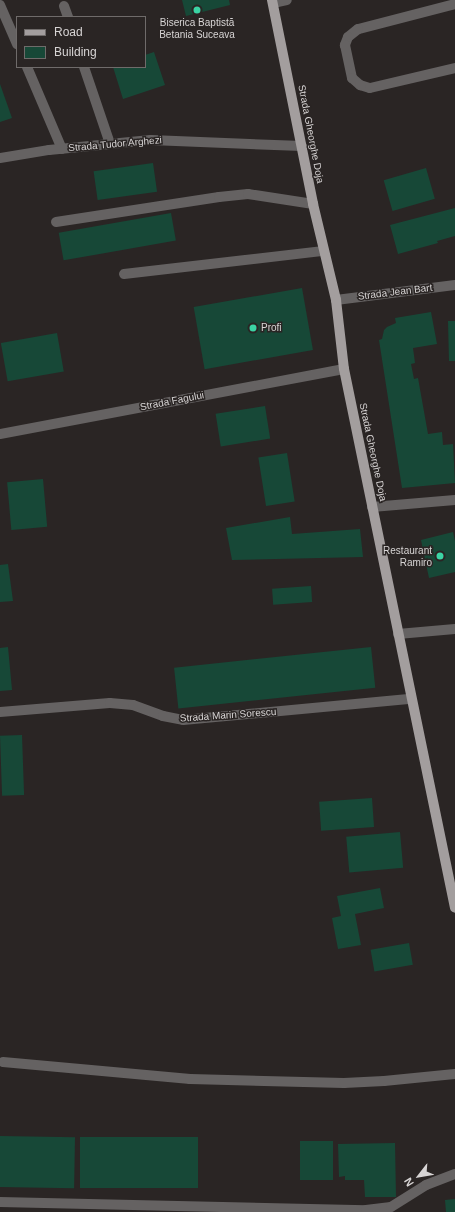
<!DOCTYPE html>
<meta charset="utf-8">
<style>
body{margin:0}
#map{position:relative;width:455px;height:1212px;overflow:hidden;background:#2a2524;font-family:Arial,sans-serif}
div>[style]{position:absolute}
.building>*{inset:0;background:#174837;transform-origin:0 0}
.minor>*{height:10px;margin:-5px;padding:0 5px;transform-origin:5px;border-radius:5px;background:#656262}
.major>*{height:10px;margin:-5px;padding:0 5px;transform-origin:5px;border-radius:5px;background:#a39e9e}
.dots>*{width:11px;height:11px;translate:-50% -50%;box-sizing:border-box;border:2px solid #2a2524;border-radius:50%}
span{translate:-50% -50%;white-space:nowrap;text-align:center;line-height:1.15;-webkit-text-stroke:3px #2a2524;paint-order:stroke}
.poi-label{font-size:10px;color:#d7d4d4}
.left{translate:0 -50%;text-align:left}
.right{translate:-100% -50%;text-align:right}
.street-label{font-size:10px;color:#d7d4d4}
.legend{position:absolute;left:16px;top:16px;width:130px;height:52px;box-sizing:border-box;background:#2a2524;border:1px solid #6f6b6a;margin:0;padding:5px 7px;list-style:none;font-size:12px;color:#d7d4d4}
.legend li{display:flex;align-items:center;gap:8px;height:20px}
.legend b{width:20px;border:1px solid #6f6b6a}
.north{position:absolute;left:399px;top:1156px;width:40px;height:40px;-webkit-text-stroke:3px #2a2524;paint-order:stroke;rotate:239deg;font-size:11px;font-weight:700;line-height:16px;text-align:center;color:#d7d4d4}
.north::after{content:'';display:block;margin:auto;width:14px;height:18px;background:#d7d4d4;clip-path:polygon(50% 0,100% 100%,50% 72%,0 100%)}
</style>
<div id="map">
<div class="building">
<i style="clip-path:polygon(182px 0,229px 0,230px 5px,186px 16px)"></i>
<i style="clip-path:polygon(154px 52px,165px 85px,123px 99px,113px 67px,145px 67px,145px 55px)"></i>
<i style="clip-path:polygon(0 84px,12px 118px,0 122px)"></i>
<i style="left:153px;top:163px;width:29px;height:60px;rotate:82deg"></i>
<i style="left:426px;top:168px;width:32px;height:44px;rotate:74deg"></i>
<i style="clip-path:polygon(455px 208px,455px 236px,437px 241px,438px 243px,398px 254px,390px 225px)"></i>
<i style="left:171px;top:213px;width:28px;height:114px;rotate:80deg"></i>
<i style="left:302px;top:288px;width:63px;height:110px;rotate:80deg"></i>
<i style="clip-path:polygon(431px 312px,437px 344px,413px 348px,415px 363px,411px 364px,414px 379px,418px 378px,428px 434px,442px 432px,443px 445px,453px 444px,455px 483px,402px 488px,379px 340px,382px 339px,384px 330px,387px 327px,396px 323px,395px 318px)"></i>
<i style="clip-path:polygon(448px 321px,455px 321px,455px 361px,449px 361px)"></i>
<i style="left:57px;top:333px;width:39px;height:57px;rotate:80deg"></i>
<i style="left:265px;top:406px;width:33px;height:50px;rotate:81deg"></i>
<i style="left:287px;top:453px;width:49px;height:29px;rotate:81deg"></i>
<i style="left:43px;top:479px;width:48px;height:36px;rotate:85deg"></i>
<i style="clip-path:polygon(290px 517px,292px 534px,360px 529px,363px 557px,232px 560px,226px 528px)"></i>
<i style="clip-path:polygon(453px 532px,455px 541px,455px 572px,429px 578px,421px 540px)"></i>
<i style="clip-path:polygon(8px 564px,13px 601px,0 602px,0 565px)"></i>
<i style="left:311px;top:586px;width:16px;height:39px;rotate:86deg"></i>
<i style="clip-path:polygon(8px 647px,12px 690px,0 691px,0 648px)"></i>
<i style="left:371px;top:647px;width:41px;height:198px;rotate:84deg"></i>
<i style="left:22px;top:735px;width:60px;height:22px;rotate:88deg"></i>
<i style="left:372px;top:798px;width:29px;height:53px;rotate:86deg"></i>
<i style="left:400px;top:832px;width:36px;height:54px;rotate:85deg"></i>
<i style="clip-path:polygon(380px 888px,384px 908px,355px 914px,361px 945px,338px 949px,332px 918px,341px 916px,337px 896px)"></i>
<i style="left:409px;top:943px;width:22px;height:39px;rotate:80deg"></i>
<i style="left:0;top:1136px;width:75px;height:51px;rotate:1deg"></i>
<i style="left:80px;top:1137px;width:118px;height:51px"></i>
<i style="left:333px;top:1141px;width:39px;height:33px;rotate:90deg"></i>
<i style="clip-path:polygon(395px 1143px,396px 1197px,365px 1197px,364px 1180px,345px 1180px,345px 1176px,339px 1177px,338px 1144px)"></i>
<i style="clip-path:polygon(455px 1199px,455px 1212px,446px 1212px,445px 1200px)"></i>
</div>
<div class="minor">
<i style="left:273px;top:3px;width:14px;rotate:-12deg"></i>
<i style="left:455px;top:4px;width:100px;rotate:165.5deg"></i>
<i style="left:358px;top:29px;width:13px;rotate:141deg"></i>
<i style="left:348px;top:37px;width:9px;rotate:111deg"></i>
<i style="left:345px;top:45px;width:34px;rotate:78deg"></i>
<i style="left:352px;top:78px;width:11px;rotate:41deg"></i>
<i style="left:360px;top:85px;width:10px;rotate:17deg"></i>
<i style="left:370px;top:88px;width:87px;rotate:-13.2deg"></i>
<i style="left:0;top:5px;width:43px;rotate:66.4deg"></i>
<i style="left:64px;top:6px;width:12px;rotate:70deg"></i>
<i style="left:27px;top:67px;width:89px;rotate:66.9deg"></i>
<i style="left:84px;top:67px;width:81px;rotate:71.3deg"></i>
<i style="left:0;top:158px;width:50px;rotate:-9.3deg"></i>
<i style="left:49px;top:150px;width:102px;rotate:-5.6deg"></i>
<i style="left:151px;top:140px;width:151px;rotate:2.3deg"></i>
<i style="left:56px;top:222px;width:165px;rotate:-8.7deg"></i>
<i style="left:219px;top:197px;width:29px;rotate:-6deg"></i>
<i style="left:248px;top:194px;width:66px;rotate:8.7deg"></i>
<i style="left:124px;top:274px;width:201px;rotate:-6.6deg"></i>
<i style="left:336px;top:300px;width:120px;rotate:-7.2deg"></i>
<i style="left:0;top:434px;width:350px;rotate:-10.7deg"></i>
<i style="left:372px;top:507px;width:83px;rotate:-4.8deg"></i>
<i style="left:398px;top:634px;width:57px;rotate:-5deg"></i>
<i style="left:0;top:712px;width:110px;rotate:-4.7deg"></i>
<i style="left:110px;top:703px;width:23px;rotate:5deg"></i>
<i style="left:133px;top:705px;width:32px;rotate:20deg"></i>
<i style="left:163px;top:716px;width:20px;rotate:11deg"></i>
<i style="left:183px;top:720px;width:229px;rotate:-5.3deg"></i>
<i style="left:3px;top:1062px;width:188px;rotate:5.2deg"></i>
<i style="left:190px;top:1079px;width:154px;rotate:1.5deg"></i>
<i style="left:344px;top:1083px;width:40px;rotate:-2.9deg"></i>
<i style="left:384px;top:1081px;width:71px;rotate:-5.6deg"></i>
<i style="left:0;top:1202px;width:366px;rotate:1.3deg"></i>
<i style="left:366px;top:1210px;width:25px;rotate:-7deg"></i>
<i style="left:391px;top:1207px;width:41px;rotate:-32.2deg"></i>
<i style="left:426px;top:1185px;width:31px;rotate:-21deg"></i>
</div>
<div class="major">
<i style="left:272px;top:0;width:208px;rotate:78.6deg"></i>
<i style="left:313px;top:204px;width:99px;rotate:76.5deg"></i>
<i style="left:336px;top:300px;width:69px;rotate:83.4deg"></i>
<i style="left:344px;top:369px;width:550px;rotate:78.36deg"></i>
</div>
<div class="dots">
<i style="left:197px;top:10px;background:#3bd4a4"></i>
<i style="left:253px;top:328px;background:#3bd4a4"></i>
<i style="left:440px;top:556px;background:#3bd4a4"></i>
</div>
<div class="poi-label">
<span style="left:197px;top:28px">Biserica Baptistă<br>Betania Suceava</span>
<span class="left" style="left:261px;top:328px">Profi</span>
<span class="right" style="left:432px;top:556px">Restaurant<br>Ramiro</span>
</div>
<div class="street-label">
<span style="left:311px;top:134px;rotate:79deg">Strada Gheorghe Doja</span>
<span style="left:115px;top:144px;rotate:-5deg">Strada Tudor Arghezi</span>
<span style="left:395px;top:292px;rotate:-7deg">Strada Jean Bart</span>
<span style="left:172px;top:401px;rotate:-11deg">Strada Fagului</span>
<span style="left:373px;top:452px;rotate:78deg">Strada Gheorghe Doja</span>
<span style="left:228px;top:715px;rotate:-4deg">Strada Marin Sorescu</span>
</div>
<ul class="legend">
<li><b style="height:5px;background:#a39e9e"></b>Road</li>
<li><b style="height:11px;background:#174837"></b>Building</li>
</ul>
<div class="north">N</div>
</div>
